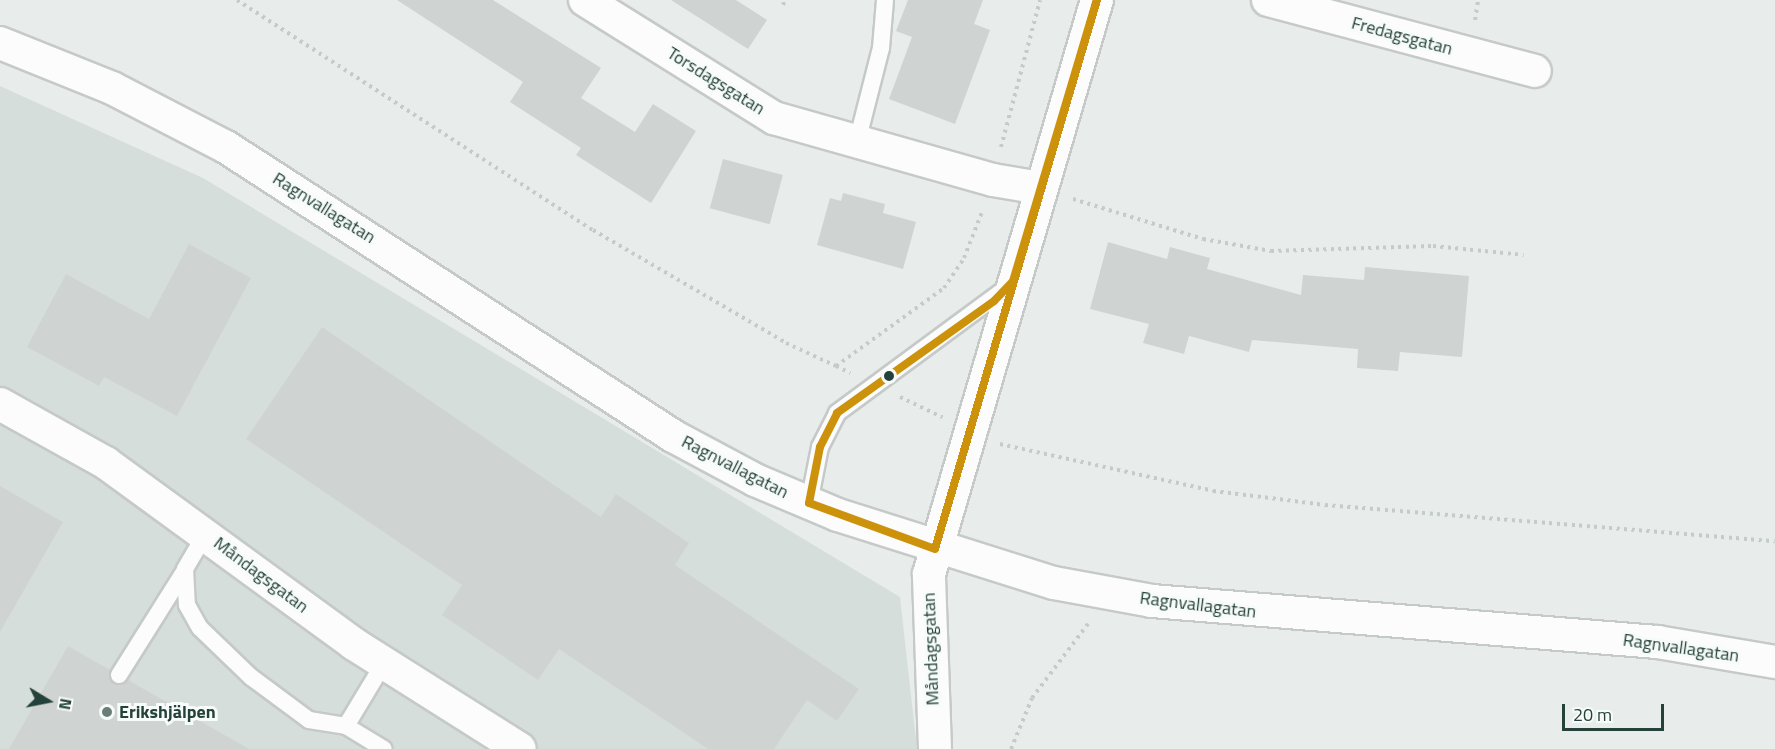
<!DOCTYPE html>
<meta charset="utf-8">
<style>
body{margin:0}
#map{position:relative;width:1775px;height:749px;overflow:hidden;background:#e8edeb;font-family:"Titillium Web",sans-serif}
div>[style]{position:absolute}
.built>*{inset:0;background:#d6dedb}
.building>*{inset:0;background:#cfd4d2;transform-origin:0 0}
.path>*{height:4px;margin-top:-2px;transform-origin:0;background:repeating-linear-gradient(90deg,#c3ccca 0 3px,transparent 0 7.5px)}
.roads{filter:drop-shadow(2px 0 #c5cac8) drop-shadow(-2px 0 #c5cac8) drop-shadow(0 2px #c5cac8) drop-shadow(0 -2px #c5cac8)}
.service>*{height:16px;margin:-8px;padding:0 8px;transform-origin:8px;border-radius:8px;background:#fcfcfc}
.minor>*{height:32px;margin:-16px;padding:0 16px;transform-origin:16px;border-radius:16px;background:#fcfcfc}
.bus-1>*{height:8px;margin:-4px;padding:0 4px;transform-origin:4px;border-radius:4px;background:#cd920c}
.dots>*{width:16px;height:16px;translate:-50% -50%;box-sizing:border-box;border:3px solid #f7fbf9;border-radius:50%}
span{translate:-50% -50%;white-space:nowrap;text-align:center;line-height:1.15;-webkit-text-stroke:6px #f7fbf9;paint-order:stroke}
.street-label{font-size:18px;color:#24423a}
.poi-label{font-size:18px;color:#24423a;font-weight:700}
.left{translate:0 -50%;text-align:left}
.north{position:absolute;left:18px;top:671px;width:60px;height:60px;-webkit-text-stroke:4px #f7fbf9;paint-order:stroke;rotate:100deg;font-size:16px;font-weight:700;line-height:24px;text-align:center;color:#24423a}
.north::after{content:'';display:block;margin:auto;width:21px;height:27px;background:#24423a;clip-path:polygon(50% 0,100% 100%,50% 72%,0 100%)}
.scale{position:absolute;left:1562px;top:704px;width:102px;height:27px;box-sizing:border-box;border:3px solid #24423a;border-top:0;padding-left:8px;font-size:18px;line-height:21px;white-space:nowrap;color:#24423a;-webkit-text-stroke:4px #f7fbf9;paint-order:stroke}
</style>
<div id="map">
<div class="built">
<i style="clip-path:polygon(0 86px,203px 178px,900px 597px,917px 749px,0 749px)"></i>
</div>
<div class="building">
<i style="clip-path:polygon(397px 0,493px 0,601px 68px,581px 98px,635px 132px,653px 104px,696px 131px,651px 203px,576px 155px,581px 148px,510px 102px,523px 82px)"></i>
<i style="clip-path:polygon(671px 0,736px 0,767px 20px,748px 49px)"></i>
<i style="clip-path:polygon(908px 0,983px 0,974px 24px,990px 30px,955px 124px,889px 99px,912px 37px,896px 31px)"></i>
<i style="left:723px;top:159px;width:62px;height:51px;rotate:15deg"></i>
<i style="clip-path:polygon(843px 193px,885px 204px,883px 213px,916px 222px,903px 269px,817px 245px,830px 198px,841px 201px)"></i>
<i style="clip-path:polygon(1108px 242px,1167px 259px,1170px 247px,1210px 258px,1207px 269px,1301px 295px,1303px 275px,1364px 280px,1365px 267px,1469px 276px,1462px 357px,1400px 352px,1398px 371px,1357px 368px,1358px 349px,1252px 340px,1249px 352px,1189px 336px,1184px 354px,1143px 343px,1149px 324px,1090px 309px)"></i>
<i style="clip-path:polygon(189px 244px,251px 278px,177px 416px,104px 377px,99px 386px,27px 347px,66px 274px,149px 319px)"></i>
<i style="clip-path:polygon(322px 327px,601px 517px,616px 494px,689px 543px,675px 565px,859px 689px,837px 721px,807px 700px,774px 749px,708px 749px,559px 649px,538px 680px,442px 615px,462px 585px,246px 439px)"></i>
<i style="clip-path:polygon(0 486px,63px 522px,0 632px)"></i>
<i style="clip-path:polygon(68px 646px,110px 670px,114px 684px,128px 680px,249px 749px,9px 749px)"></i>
</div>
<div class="path">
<i style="left:237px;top:0;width:424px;rotate:32.9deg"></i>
<i style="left:593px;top:230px;width:224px;rotate:30.3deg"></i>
<i style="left:786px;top:343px;width:55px;rotate:24.7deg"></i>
<i style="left:836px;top:366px;width:133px;rotate:-35.8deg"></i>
<i style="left:944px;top:288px;width:36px;rotate:-56deg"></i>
<i style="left:964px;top:258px;width:49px;rotate:-68.6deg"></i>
<i style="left:783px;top:5px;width:5px;rotate:-68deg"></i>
<i style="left:1475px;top:20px;width:20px;rotate:-81deg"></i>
<i style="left:1001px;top:147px;width:152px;rotate:-75.1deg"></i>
<i style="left:1073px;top:199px;width:136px;rotate:17.1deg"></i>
<i style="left:1203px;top:239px;width:69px;rotate:10deg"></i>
<i style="left:1271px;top:251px;width:162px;rotate:-1.8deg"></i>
<i style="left:1433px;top:246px;width:91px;rotate:5.6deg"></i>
<i style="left:836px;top:366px;width:16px;rotate:27deg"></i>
<i style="left:900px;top:397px;width:47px;rotate:25.5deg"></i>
<i style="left:1000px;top:444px;width:218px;rotate:12.4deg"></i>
<i style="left:1213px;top:491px;width:113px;rotate:7.1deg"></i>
<i style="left:1325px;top:505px;width:451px;rotate:4.6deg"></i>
<i style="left:1011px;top:749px;width:55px;rotate:-67.6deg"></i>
<i style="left:1032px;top:698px;width:93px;rotate:-52.9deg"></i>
</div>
<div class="roads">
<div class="service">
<i style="left:857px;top:142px;width:97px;rotate:-75.7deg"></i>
<i style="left:881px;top:48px;width:48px;rotate:-85.2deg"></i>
<i style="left:809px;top:503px;width:57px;rotate:-78.9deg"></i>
<i style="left:820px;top:447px;width:38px;rotate:-63deg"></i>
<i style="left:837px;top:413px;width:214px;rotate:-36.4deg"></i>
<i style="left:206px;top:533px;width:42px;rotate:120.3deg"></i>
<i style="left:185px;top:569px;width:36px;rotate:87deg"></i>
<i style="left:187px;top:605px;width:26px;rotate:61deg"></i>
<i style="left:200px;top:628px;width:71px;rotate:43.9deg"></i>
<i style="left:251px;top:677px;width:72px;rotate:36.6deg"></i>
<i style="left:309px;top:720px;width:37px;rotate:9deg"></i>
<i style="left:346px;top:726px;width:44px;rotate:31.2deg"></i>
<i style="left:119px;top:675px;width:124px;rotate:-57.8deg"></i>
<i style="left:346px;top:726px;width:74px;rotate:-58.9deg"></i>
</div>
<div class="minor">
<i style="left:585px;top:0;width:223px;rotate:32deg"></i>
<i style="left:774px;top:118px;width:228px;rotate:15.8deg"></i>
<i style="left:993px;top:180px;width:48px;rotate:9.7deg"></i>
<i style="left:1268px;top:0;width:276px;rotate:14.9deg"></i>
<i style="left:0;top:43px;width:121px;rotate:21.9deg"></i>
<i style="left:112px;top:88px;width:128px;rotate:27.4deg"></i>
<i style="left:226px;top:147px;width:532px;rotate:32.88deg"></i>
<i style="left:673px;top:436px;width:93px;rotate:28.2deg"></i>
<i style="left:755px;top:480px;width:90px;rotate:22.9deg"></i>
<i style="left:838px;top:515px;width:226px;rotate:17.5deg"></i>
<i style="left:1054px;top:583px;width:100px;rotate:10.4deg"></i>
<i style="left:1152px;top:601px;width:507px;rotate:4.64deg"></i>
<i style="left:1657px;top:642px;width:120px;rotate:9.6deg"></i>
<i style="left:0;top:404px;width:121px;rotate:29.1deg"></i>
<i style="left:106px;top:463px;width:307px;rotate:36.1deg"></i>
<i style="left:354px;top:644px;width:196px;rotate:32.3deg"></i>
<i style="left:935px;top:749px;width:175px;rotate:-92deg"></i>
<i style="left:929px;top:574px;width:598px;rotate:-73.69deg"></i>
</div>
</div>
<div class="bus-1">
<i style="left:1097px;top:0;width:572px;rotate:106.44deg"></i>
<i style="left:935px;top:549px;width:134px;rotate:-159.9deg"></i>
<i style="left:809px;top:503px;width:57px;rotate:-78.9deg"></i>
<i style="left:820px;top:447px;width:38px;rotate:-63deg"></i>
<i style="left:837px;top:413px;width:193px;rotate:-35.5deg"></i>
<i style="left:994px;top:301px;width:28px;rotate:-46deg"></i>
<i style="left:1013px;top:281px;width:293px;rotate:-73.4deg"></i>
</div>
<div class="dots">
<i style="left:889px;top:376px;background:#24423a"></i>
<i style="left:107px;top:712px;background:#697e78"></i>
</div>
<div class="street-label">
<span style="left:1402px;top:36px;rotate:15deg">Fredagsgatan</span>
<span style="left:716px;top:81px;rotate:32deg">Torsdagsgatan</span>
<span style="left:324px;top:208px;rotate:32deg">Ragnvallagatan</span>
<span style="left:735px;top:467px;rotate:27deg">Ragnvallagatan</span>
<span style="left:261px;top:575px;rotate:37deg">Måndagsgatan</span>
<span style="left:1198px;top:605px;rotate:7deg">Ragnvallagatan</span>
<span style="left:1681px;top:648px;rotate:8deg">Ragnvallagatan</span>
<span style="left:931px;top:649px;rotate:-92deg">Måndagsgatan</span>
</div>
<div class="poi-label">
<span class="left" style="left:119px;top:712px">Erikshjälpen</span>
</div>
<div class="north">N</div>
<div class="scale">20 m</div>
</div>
